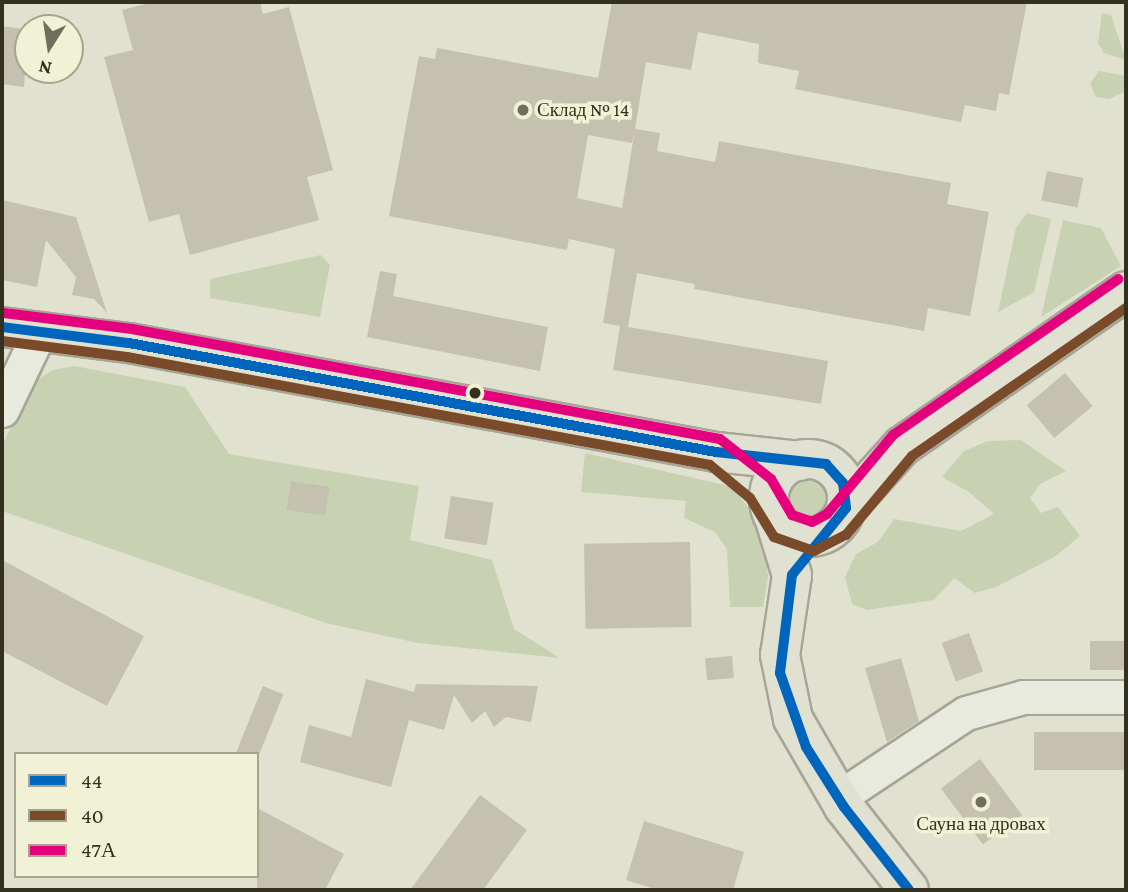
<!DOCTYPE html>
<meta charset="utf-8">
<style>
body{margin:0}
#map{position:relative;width:1128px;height:892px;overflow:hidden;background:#e0e1ce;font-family:"Crimson Pro",serif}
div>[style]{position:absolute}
.green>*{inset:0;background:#c8d2b2}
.round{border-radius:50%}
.building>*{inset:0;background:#c4c1af;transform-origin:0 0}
.roads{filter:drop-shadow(2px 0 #a6a597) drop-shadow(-2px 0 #a6a597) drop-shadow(0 2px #a6a597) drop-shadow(0 -2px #a6a597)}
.minor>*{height:33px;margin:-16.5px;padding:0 16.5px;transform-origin:16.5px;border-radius:16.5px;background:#e9eade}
.major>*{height:38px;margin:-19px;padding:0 19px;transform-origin:19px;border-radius:19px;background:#e1e1d1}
.major>.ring{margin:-19px;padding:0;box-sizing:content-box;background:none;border:38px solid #e1e1d1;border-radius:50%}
.bus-1>*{height:10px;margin:-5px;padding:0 5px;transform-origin:5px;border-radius:5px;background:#0065bd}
.bus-2>*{height:10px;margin:-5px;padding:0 5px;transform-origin:5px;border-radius:5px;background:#7a4b2a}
.bus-3>*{height:10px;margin:-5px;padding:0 5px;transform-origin:5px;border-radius:5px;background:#e5007d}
.dots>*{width:19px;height:19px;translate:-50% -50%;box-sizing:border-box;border:4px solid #f0f1d5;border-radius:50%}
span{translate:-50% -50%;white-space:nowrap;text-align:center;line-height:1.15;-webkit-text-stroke:7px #f0f1d5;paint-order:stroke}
.poi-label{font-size:19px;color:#343020}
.left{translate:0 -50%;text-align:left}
.frame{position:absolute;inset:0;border:4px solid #343020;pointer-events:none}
.legend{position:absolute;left:14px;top:752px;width:245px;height:126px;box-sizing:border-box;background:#f0f1d5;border:2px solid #a5a48d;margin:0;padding:9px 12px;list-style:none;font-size:21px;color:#343020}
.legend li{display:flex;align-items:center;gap:14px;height:35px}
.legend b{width:35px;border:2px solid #a5a48d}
.north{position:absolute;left:14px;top:14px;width:70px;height:70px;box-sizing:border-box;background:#f0f1d5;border:2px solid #a5a48d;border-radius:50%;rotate:192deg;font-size:19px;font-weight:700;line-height:28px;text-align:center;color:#343020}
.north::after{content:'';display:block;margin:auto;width:24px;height:32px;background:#706e5d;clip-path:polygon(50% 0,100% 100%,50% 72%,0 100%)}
</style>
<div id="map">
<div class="green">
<i style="clip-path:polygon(1102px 13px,1111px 15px,1126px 60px,1104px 53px,1098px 43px)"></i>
<i style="clip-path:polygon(1099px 71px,1126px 76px,1126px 91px,1109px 99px,1096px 97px,1090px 83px)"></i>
<i style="clip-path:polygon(1027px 213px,1051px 219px,1034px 292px,998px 312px,1016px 228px)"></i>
<i style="clip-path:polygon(1063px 220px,1101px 228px,1121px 266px,1041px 317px)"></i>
<i style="clip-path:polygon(321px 255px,330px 265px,320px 317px,210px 298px,210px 279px)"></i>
<i style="clip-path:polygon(74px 366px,185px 387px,229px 454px,419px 486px,410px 540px,492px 560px,514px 629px,560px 658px,418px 643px,326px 623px,2px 511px,2px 445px,35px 381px,53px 370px)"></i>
<i style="clip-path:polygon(1021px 440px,1066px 471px,1040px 484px,1030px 498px,1041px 513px,1058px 507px,1080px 536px,1056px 556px,996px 587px,975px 593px,954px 578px,934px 600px,867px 610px,852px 604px,845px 577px,856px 554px,878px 542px,894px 519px,961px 531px,994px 514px,969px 492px,942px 477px,964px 451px,988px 441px)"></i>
<i style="clip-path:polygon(585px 453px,733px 487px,762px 526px,768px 577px,763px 607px,730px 607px,727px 549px,715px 532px,684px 518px,686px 501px,581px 492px)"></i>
<i class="round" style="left:787px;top:477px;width:42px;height:42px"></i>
</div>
<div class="building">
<i style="clip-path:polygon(153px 2px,260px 2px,263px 14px,289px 7px,333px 170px,307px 177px,319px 220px,190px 255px,179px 214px,149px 222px,104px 57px,133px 50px,122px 10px)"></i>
<i style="clip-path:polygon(evenodd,612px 2px,1027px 2px,1009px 95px,999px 93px,996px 111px,965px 105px,961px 122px,795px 89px,799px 71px,758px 63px,759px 44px,698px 32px,691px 70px,646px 62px,635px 129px,660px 133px,657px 151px,715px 162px,719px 141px,951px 183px,947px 204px,989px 212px,970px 316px,928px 308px,924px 331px,694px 289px,695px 284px,637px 273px,628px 327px,828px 361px,821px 404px,613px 370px,620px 326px,603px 323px,615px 249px,569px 239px,567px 250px,389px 216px,419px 56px,435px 59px,437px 48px,598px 78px,612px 2px,635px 129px,622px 208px,577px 198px,588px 135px,632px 143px,635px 129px)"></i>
<i style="clip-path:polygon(2px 26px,28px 30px,24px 87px,2px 84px)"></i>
<i style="left:1047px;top:171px;width:37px;height:30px;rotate:11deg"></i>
<i style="clip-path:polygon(2px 200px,76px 217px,107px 313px,94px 299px,72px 295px,76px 277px,46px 240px,37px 287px,2px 280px)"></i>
<i style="clip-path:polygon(380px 271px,397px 274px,393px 296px,548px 327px,540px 371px,367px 337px)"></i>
<i style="left:1065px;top:373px;width:43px;height:50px;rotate:50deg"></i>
<i style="left:291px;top:481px;width:39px;height:29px;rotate:9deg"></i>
<i style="left:451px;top:496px;width:43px;height:43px;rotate:9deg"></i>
<i style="left:690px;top:542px;width:85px;height:106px;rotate:89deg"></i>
<i style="clip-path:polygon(2px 560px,144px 636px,107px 706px,2px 651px)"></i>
<i style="left:969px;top:633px;width:41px;height:29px;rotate:70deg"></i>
<i style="left:1126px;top:641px;width:29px;height:36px;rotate:90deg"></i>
<i style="left:732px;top:656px;width:22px;height:27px;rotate:85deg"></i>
<i style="clip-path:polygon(901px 658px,919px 721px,887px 742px,865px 668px)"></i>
<i style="clip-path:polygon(366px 679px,414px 692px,416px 684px,538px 686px,531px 722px,506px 717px,494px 727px,485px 711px,472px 723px,454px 695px,444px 730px,409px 720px,391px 787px,300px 762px,309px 725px,351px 737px)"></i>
<i style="left:263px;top:686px;width:22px;height:73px;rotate:22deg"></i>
<i style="left:1126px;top:732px;width:38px;height:92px;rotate:90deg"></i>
<i style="left:980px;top:759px;width:70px;height:49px;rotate:53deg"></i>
<i style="clip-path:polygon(480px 795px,527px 830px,483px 890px,410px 890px)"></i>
<i style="clip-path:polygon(257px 808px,344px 854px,325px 890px,257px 890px)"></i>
<i style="clip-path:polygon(644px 821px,744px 852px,733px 890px,658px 890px,626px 880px)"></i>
</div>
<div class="roads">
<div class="minor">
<i style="left:2px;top:410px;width:88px;rotate:-64.3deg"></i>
<i style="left:844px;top:807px;width:18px;rotate:-71deg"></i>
<i style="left:850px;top:790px;width:139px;rotate:-33.6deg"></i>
<i style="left:966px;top:713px;width:59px;rotate:-15.7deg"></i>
<i style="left:1023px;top:697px;width:103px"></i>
</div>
<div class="major">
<i style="left:2px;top:327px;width:128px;rotate:7.2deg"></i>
<i style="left:129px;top:343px;width:597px;rotate:10.52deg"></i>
<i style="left:716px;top:452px;width:84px;rotate:6.1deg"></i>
<i class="ring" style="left:769px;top:459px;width:40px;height:40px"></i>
<i style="left:846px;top:508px;width:84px;rotate:-47.9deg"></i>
<i style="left:902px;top:446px;width:272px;rotate:-34.7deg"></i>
<i style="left:774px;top:517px;width:61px;rotate:72.8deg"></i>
<i style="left:792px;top:575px;width:81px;rotate:98.5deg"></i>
<i style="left:780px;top:655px;width:65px;rotate:78.5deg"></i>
<i style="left:793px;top:719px;width:102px;rotate:59.9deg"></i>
<i style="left:844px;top:807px;width:105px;rotate:51.9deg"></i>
</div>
</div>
<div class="bus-1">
<i style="left:2px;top:327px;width:128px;rotate:7.2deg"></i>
<i style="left:129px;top:343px;width:597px;rotate:10.52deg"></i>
<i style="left:716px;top:452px;width:111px;rotate:6.2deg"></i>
<i style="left:826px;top:464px;width:25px;rotate:48deg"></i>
<i style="left:843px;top:483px;width:25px;rotate:83deg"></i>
<i style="left:846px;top:508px;width:86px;rotate:128.9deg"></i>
<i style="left:792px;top:575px;width:99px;rotate:97deg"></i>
<i style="left:780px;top:673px;width:78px;rotate:70.6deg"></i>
<i style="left:806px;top:747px;width:71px;rotate:57.7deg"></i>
<i style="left:844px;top:807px;width:105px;rotate:51.9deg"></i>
</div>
<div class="bus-2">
<i style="left:2px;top:341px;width:126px;rotate:7.3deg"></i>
<i style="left:127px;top:357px;width:593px;rotate:10.49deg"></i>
<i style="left:710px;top:465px;width:52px;rotate:39.5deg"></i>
<i style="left:750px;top:498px;width:46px;rotate:58.4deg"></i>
<i style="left:774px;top:537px;width:42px;rotate:19.3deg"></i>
<i style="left:814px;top:551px;width:36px;rotate:-27deg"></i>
<i style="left:846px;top:535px;width:103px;rotate:-50.1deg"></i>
<i style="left:912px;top:456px;width:260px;rotate:-34.7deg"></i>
</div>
<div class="bus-3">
<i style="left:4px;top:313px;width:129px;rotate:7.1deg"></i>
<i style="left:132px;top:329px;width:598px;rotate:10.6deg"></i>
<i style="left:720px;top:439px;width:65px;rotate:38.1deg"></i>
<i style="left:771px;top:479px;width:42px;rotate:59.7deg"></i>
<i style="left:792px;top:515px;width:21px;rotate:19deg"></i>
<i style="left:812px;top:522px;width:17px;rotate:-28deg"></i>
<i style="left:827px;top:514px;width:103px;rotate:-50.1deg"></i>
<i style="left:893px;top:435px;width:274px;rotate:-34.7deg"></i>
</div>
<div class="dots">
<i style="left:523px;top:110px;background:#706e5d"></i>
<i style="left:475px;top:393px;background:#343020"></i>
<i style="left:981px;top:802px;background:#706e5d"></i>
</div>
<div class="poi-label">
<span class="left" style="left:537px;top:110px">Склад № 14</span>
<span style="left:981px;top:824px">Сауна на дровах</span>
</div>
<div class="frame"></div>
<ul class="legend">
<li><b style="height:9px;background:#0065bd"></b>44</li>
<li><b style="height:9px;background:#7a4b2a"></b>40</li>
<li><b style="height:9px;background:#e5007d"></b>47А</li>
</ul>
<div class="north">N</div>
</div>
